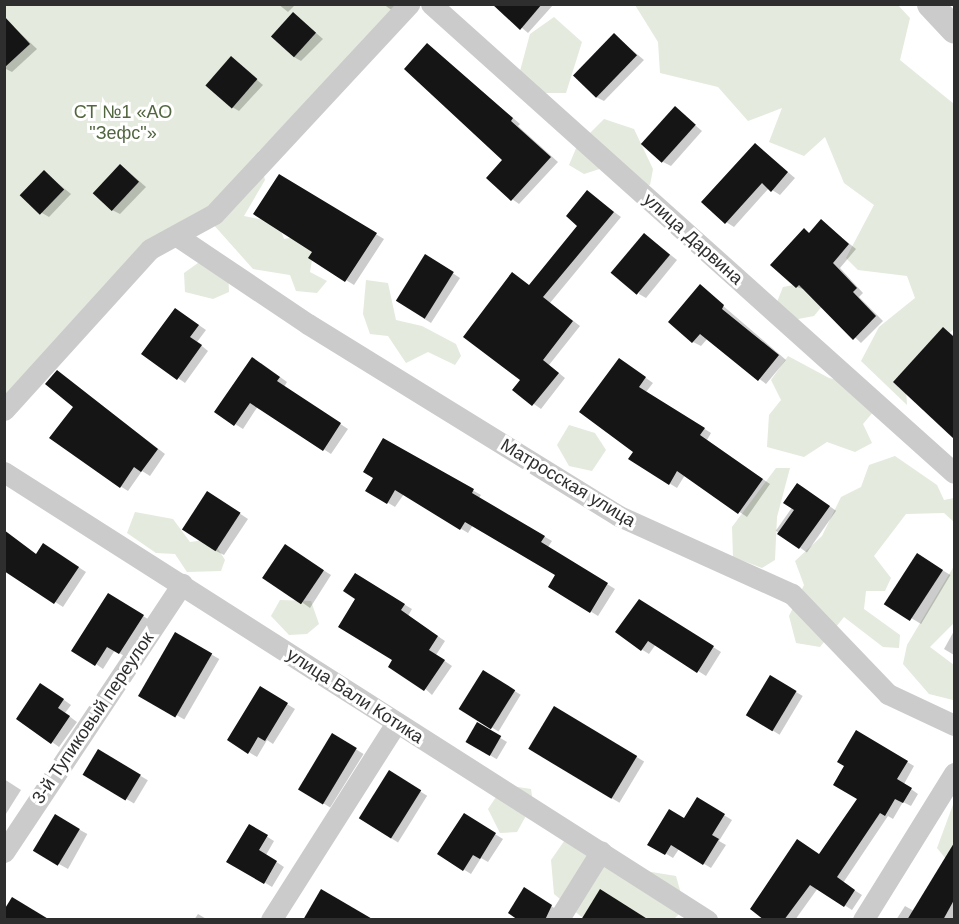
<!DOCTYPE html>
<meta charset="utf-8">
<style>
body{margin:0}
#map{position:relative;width:959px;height:924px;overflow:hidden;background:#fff;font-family:Helvetica,sans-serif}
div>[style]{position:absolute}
.green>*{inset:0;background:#e4eadd}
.shadow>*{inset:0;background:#0003;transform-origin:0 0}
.building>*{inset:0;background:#151515;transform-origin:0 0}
.minor>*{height:21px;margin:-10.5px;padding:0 10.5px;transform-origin:10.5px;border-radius:10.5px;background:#cbcbcb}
.tertiary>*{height:27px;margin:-13.5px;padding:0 13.5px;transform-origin:13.5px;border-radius:13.5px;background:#cbcbcb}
span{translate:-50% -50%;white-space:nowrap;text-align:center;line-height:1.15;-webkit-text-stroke:6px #fff;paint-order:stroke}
.park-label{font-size:18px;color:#52663f}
.street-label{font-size:18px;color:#2e2e2e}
.frame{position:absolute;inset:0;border:6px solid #2e2e2e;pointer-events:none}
</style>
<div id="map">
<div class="green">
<i style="clip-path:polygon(897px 4px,910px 18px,900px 60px,954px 104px,954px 329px,905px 372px,907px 405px,861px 361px,879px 327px,915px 298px,907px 276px,858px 270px,846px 258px,874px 205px,844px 183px,825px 137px,804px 156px,769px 142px,782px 108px,748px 121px,718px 87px,660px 73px,658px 42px,635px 5px)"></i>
<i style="clip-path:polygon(5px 5px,400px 5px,258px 152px,265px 180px,244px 216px,278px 223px,284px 239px,309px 235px,315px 242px,310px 272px,327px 281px,317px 293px,296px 291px,290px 275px,253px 269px,212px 223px,209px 205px,5px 399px)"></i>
<i style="clip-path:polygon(554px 17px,582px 42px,566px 93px,540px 93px,520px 71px,530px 34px)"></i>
<i style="clip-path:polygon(604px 119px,634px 129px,653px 169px,650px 185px,635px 183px,615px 164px,584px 174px,569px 165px,577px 146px)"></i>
<i style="clip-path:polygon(205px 258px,228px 268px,229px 292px,213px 299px,185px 292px,184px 273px)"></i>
<i style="clip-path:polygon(366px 280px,388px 283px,396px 320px,422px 326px,456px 344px,461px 356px,455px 365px,428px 352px,406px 363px,388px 336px,370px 334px,363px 314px)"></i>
<i style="clip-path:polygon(821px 280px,828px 299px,814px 316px,793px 320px,777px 302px,783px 287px)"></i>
<i style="clip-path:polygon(788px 356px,829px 378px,850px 383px,874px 411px,863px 424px,872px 443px,855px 452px,827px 442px,804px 457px,767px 447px,769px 415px,781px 400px,771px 380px)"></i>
<i style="clip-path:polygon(569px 425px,595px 433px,606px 450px,592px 471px,569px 466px,557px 445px)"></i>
<i style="clip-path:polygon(895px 456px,937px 485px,944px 500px,954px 498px,954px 522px,944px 513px,906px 514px,874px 556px,891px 578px,885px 591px,866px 591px,864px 609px,900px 635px,899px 648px,883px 647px,844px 617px,820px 647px,796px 643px,789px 616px,804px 585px,795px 561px,822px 536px,841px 497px,861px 487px,869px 465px)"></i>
<i style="clip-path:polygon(776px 468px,790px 468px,777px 517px,775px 560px,762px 568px,733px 557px,732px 527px)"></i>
<i style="clip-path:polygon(135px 512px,173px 519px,190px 542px,212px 539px,225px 560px,221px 571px,187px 572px,175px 554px,156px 553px,127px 533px)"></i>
<i style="clip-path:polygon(954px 566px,954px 623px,930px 647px,954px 665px,953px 700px,929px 694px,903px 664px,907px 645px)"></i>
<i style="clip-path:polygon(280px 600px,311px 601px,319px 624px,307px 634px,289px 635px,271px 616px)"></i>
<i style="clip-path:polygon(504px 785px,531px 789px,533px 803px,517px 832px,500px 833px,488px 809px)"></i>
<i style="clip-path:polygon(954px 802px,954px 869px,937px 848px)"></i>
<i style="clip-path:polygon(567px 837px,615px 866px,676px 876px,685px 908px,674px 919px,584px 919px,554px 894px,551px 860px)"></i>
</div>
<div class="shadow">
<i style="clip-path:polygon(278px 4px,296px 4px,288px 12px)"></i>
<i style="clip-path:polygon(383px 4px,400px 4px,393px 11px)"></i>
<i style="clip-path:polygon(494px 4px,554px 4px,528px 33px)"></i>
<i style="clip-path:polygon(294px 14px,323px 39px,301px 61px,294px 57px)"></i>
<i style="clip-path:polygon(4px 18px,37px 49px,12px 72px,4px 68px)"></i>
<i style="clip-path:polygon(614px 35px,644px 60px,604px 101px,596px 97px)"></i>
<i style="clip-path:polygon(427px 45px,520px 124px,518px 126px,558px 162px,519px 204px,512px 199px,505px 160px)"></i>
<i style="clip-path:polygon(231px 58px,263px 85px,239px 111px,232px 107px)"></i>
<i style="clip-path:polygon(675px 108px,702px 131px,671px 166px,663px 162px)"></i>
<i style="clip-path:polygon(755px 145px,795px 178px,780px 195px,769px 188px,734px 227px,726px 222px)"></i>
<i style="clip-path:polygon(121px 165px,146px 187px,120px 214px,112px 210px)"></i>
<i style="clip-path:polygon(44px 172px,71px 194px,49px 217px,42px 213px)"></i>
<i style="clip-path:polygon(279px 176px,384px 239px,354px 285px,310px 258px,314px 252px)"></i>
<i style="clip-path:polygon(587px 192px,621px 217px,550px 303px,580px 326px,549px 365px,565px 378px,541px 409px,514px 390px,522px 380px,530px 286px,579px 225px)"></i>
<i style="clip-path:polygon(821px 221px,856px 249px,840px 268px,863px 293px,859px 297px,883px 321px,861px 343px,806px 290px,797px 287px,804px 230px,811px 234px)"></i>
<i style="clip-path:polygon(652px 240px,677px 260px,646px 298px,639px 294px)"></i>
<i style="clip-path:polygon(433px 260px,460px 278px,431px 323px,423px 318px)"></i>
<i style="clip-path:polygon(700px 286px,786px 360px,766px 384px,708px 338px,701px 346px,693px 342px)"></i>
<i style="clip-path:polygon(183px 314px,206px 330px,197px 342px,208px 351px,185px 383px,178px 378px)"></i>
<i style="clip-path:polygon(944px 329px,954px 336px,954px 438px,895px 382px)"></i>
<i style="clip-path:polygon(261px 363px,287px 382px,284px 387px,348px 429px,331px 454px,258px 406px,243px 429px,235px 424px)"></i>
<i style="clip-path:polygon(626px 364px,653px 383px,646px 392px,711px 433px,707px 440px,770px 484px,747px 517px,685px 475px,677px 488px,630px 459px,635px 451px)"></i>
<i style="clip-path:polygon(65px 377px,165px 454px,150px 476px,142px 471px,128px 491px,120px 486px,76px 407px)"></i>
<i style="clip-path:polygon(384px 440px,481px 495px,479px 498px,552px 541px,548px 547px,615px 589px,598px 616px,550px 586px,557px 575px,473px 525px,468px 533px,404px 494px,395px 507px,367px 490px,375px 477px)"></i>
<i style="left:805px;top:489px;width:38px;height:51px;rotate:35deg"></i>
<i style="clip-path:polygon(215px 497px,248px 519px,224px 555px,216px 551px)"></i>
<i style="clip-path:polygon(4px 530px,37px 555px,51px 549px,86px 572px,63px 607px,4px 569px)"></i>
<i style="clip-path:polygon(293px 551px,331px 575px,310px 608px,303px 603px)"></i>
<i style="left:917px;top:555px;width:39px;height:57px;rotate:31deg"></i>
<i style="clip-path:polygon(355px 575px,412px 609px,408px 616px,445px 641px,436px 655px,452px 666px,432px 695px,394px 660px,357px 599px)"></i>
<i style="clip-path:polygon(116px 599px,151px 621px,127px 658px,115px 650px,103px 669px,96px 664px)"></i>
<i style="clip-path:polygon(647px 605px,721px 652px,706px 676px,656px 644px,649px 654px,641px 649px)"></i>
<i style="clip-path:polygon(954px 631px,954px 655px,944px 649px)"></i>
<i style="left:176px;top:634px;width:50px;height:70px;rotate:30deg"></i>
<i style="left:483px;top:672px;width:44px;height:43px;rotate:31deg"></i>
<i style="left:771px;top:677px;width:37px;height:45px;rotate:31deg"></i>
<i style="clip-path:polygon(261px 688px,295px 709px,273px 744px,267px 740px,257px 757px,229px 740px)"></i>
<i style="clip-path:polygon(49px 689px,71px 705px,65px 713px,77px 722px,59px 747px,52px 742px)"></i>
<i style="left:555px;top:708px;width:104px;height:48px;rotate:31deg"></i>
<i style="left:477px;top:724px;width:35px;height:20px;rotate:31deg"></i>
<i style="clip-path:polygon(857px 732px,914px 766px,904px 784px,918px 794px,911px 806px,903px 802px,893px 819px,888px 816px,843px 883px,862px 895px,852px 910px,818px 888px,795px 920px,766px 920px,820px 856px,859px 798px,846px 766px)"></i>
<i style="left:333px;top:735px;width:36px;height:63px;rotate:32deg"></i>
<i style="left:99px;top:751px;width:57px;height:27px;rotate:31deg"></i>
<i style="left:389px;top:772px;width:45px;height:55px;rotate:32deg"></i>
<i style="clip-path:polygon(4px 779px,21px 790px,4px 817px)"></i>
<i style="clip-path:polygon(697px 799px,732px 820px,719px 841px,726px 845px,711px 868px,679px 849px,673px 858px,650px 844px,684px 819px)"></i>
<i style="clip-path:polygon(464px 815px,503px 839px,488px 862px,481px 858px,471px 874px,439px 854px)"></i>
<i style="left:55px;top:816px;width:37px;height:40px;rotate:29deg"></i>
<i style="clip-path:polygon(250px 826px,274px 841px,266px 855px,284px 867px,272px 887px,229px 861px)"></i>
<i style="clip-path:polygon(954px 845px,954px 920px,896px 920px,905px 906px,914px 911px)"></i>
<i style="clip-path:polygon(532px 894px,559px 911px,554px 920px,521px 920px)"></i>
<i style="clip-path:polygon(198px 914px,208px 920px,194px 920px)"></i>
</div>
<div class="building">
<i style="clip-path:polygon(492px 4px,542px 4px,520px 30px)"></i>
<i style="left:293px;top:12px;width:31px;height:33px;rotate:42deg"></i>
<i style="clip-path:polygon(4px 16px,30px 44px,4px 68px)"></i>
<i style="left:614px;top:33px;width:32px;height:59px;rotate:44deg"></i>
<i style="clip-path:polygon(427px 43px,513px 118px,511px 121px,551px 157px,511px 201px,486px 178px,502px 160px,404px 69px)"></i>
<i style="left:231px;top:56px;width:35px;height:39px;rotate:41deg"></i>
<i style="left:675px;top:106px;width:28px;height:51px;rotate:42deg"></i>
<i style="clip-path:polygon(755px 143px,788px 172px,771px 192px,762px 183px,725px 224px,701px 202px)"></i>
<i style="left:120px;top:164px;width:26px;height:40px;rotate:43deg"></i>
<i style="left:44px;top:170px;width:28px;height:35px;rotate:44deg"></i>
<i style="clip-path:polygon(279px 174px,377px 233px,345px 282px,308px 258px,312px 252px,253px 214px)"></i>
<i style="clip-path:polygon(587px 190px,614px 212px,543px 297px,573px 321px,543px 360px,559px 373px,532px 406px,512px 390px,520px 380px,463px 337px,512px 272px,529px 285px,577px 226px,566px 216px)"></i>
<i style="clip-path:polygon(821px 219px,849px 244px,833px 263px,857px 288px,853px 292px,876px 316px,853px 340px,799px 285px,796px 288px,770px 265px,804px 228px,809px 233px)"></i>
<i style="left:644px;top:233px;width:34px;height:52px;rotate:40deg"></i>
<i style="left:425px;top:254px;width:34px;height:55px;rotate:32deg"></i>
<i style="clip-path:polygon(700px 284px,724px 305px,722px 309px,779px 355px,758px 381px,700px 334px,692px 343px,668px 322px)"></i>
<i style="clip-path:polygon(175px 308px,199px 325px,190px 337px,202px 345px,177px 380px,141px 354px)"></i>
<i style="clip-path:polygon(943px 327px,954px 337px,954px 439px,893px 382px)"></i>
<i style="clip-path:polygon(252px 357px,280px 377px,277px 381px,341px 423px,323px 451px,250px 403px,234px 426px,214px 412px)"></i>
<i style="clip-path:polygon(619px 358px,646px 377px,639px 387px,705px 428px,700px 435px,763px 479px,738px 514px,677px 471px,669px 485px,628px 459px,633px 452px,579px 412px)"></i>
<i style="clip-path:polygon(57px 370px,158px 449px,141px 472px,134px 467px,120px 488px,49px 438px,73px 407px,45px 384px)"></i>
<i style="clip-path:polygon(383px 438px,474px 489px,472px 493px,545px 536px,541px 542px,608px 583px,590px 613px,548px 587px,555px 575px,465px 522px,460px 530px,395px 490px,387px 504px,365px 491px,373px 478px,363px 472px)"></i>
<i style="clip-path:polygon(797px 483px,830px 506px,799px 549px,777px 534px,794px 510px,783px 503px)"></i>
<i style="left:207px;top:491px;width:40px;height:46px;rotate:33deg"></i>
<i style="clip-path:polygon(4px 530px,36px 554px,43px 543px,79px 567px,54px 604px,4px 571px)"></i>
<i style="left:285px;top:544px;width:47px;height:41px;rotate:34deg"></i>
<i style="left:917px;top:553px;width:31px;height:61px;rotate:33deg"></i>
<i style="clip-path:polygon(355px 573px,405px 604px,401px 610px,438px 636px,429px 650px,445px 660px,424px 691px,388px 667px,392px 660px,338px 627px,355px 599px,343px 591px)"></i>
<i style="clip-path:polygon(108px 593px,144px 615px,119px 654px,107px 647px,95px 666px,71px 651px)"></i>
<i style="clip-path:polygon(639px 599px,714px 646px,697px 673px,648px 641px,641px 651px,615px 632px)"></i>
<i style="left:175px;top:632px;width:43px;height:74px;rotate:30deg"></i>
<i style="left:483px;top:670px;width:38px;height:46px;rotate:32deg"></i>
<i style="left:770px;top:675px;width:31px;height:47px;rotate:31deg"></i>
<i style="clip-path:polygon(40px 683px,64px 699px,58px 708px,70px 716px,51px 744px,16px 719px)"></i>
<i style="clip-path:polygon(260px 686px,288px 703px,265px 741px,258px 737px,248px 754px,227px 740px)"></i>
<i style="left:554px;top:706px;width:97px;height:50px;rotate:31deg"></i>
<i style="left:477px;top:722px;width:28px;height:23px;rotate:30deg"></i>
<i style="clip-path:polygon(856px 730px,908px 761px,897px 779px,912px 788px,903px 803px,895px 799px,885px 816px,880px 813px,837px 877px,855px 890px,844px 907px,810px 885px,784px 920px,764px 920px,750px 909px,797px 839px,819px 854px,857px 799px,833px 785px,844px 766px,837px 762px)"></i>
<i style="left:332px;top:733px;width:29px;height:66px;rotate:31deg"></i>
<i style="left:98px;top:749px;width:50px;height:30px;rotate:31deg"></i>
<i style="left:389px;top:770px;width:38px;height:57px;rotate:32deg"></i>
<i style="clip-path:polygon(697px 797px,725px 814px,712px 835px,719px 839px,703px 865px,671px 845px,665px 855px,647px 845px,669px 809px,684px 818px)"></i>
<i style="clip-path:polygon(464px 813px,496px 833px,480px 859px,473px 855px,463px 871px,437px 854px)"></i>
<i style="left:55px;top:814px;width:29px;height:43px;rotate:31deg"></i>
<i style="clip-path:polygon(249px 824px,268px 835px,259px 850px,277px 861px,264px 884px,226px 862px)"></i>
<i style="clip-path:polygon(954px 843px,954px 900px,943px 920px,907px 920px)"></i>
<i style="clip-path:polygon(524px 887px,552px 905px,545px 920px,518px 920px,508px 913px)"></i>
<i style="clip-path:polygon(321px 889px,374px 920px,303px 920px)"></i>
<i style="clip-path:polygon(600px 889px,649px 920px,581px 920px)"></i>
<i style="clip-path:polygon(12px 897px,50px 920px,4px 920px,4px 910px)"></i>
</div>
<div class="minor">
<i style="left:431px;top:4px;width:702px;rotate:41.88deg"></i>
<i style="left:177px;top:236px;width:158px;rotate:33.9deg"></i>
<i style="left:308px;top:324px;width:365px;rotate:31.7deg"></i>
<i style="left:619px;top:516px;width:190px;rotate:24.3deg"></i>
<i style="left:792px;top:594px;width:139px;rotate:46.2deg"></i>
<i style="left:888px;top:694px;width:73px;rotate:25.2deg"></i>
<i style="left:4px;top:410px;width:217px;rotate:-47.8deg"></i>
<i style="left:150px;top:249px;width:73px;rotate:-28.7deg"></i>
<i style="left:214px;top:214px;width:287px;rotate:-47.1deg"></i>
<i style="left:4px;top:472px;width:834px;rotate:32.51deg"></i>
<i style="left:4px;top:852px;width:322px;rotate:-56.4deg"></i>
<i style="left:271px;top:920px;width:233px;rotate:-57.6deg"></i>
<i style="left:558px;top:920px;width:81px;rotate:-58.1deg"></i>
<i style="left:863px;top:920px;width:173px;rotate:-58.2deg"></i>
</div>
<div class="tertiary">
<i style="left:930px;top:4px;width:35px;rotate:47deg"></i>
</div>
<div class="park-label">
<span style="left:123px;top:123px">СТ №1 «АО<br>"Зефс"»</span>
</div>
<div class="street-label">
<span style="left:693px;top:239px;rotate:42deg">улица Дарвина</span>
<span style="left:568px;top:483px;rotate:31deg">Матросская улица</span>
<span style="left:355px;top:696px;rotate:33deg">улица Вали Котика</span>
<span style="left:93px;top:718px;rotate:-56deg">3-й Тупиковый переулок</span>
</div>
<div class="frame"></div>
</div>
